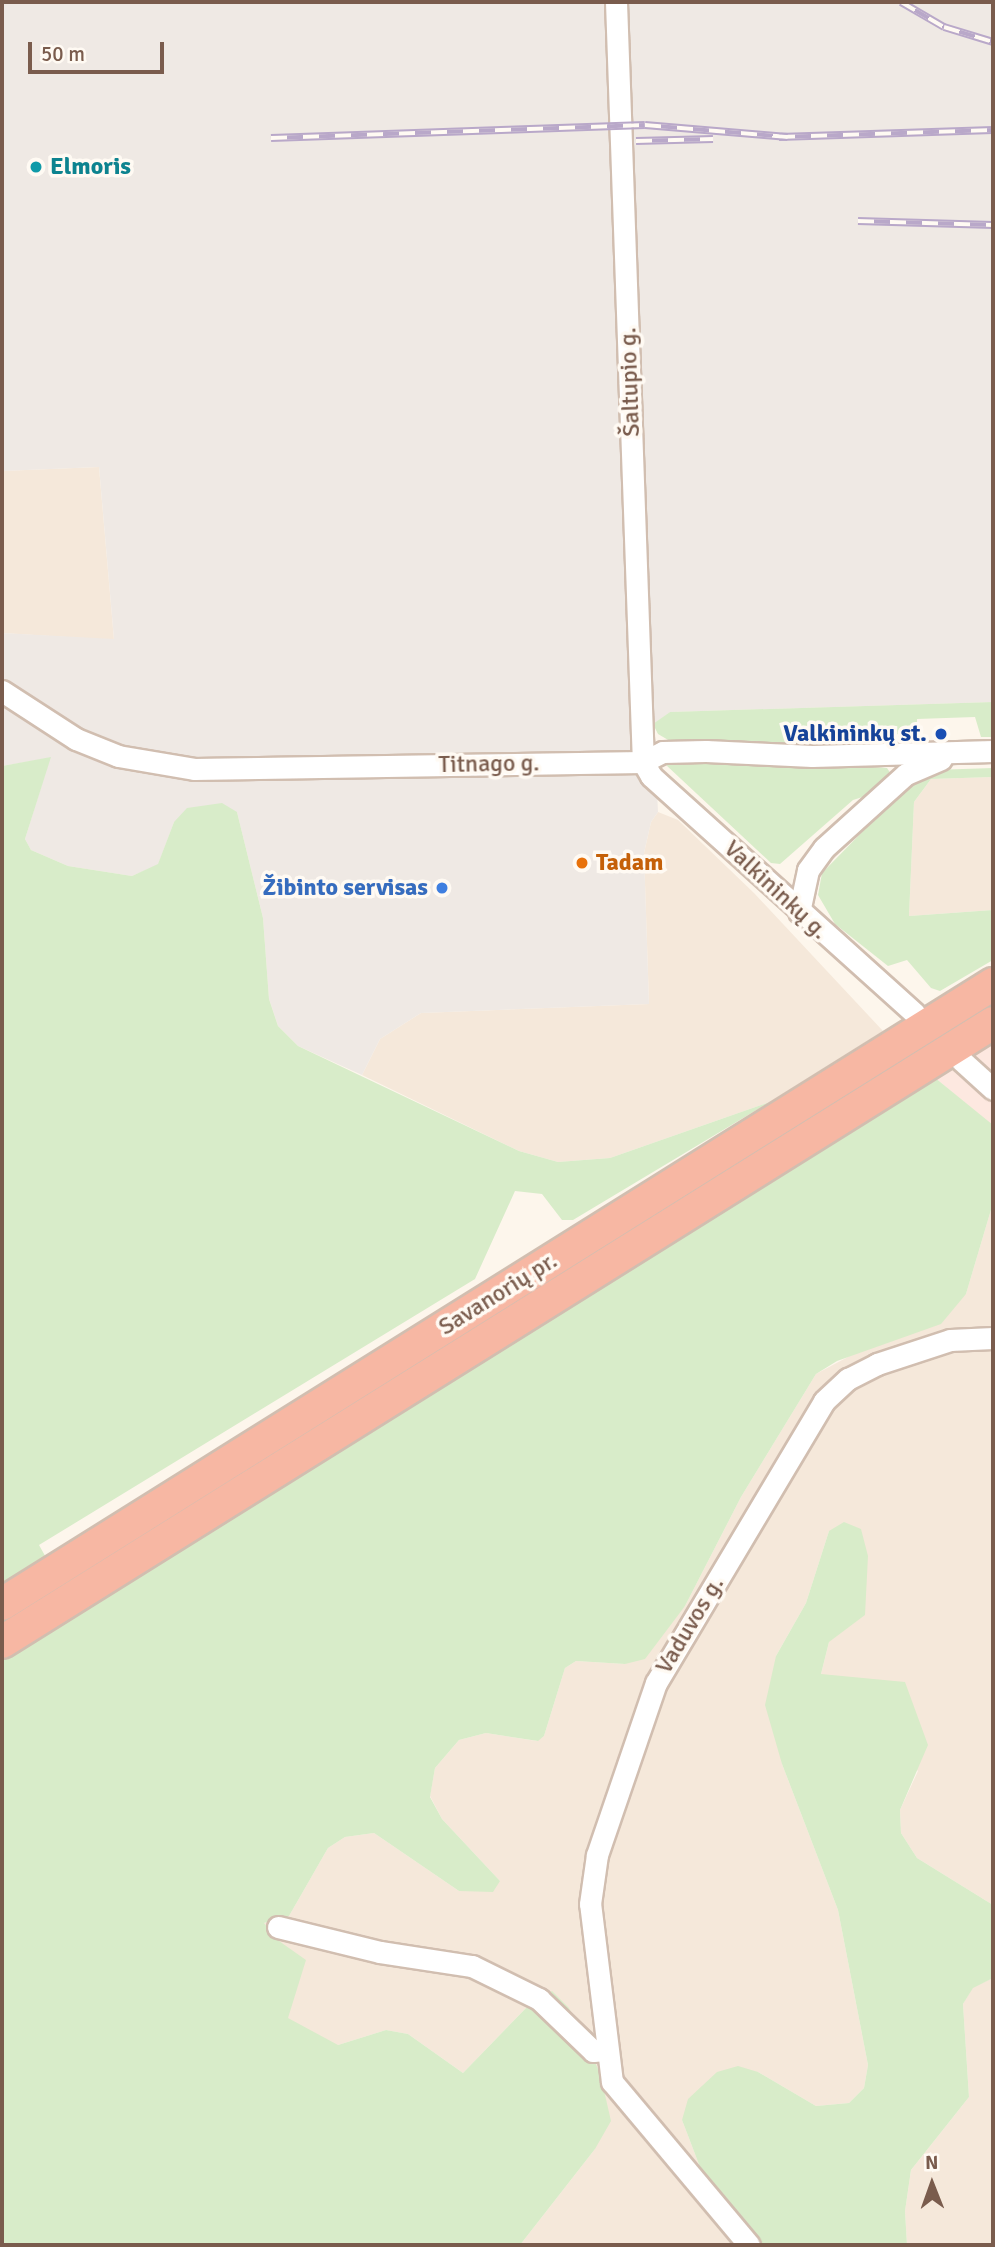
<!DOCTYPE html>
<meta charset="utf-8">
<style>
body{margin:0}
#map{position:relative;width:995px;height:2247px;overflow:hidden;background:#fdf6ec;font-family:Signika,sans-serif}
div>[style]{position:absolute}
.residential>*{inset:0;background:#f5e8da}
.commercial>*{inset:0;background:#fde8e0}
.industrial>*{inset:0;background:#efe9e4}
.green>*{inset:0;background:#d8ecc9}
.roads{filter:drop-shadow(2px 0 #d1beb0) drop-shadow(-2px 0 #d1beb0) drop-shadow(0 2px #d1beb0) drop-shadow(0 -2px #d1beb0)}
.minor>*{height:21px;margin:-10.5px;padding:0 10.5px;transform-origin:10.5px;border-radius:10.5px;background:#fff}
.highway>*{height:32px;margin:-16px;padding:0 16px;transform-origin:16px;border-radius:16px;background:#f7b7a3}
.rail>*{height:8px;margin-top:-4px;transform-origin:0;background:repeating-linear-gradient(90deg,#fffaf3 0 16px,#b9a8c9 0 32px);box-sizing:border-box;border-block:2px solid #b9a8c9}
.dots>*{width:19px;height:19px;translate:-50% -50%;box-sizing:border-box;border:4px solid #fffaf3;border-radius:50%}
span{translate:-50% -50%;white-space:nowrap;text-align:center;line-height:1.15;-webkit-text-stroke:7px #fffaf3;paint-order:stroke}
.culture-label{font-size:24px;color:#0d838f;font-weight:700}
.left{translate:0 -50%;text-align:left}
.street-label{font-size:24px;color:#7a5c4d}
.transit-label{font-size:24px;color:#164399;font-weight:700}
.right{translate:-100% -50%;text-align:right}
.food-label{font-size:24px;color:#c56008;font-weight:700}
.shop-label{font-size:24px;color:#366cbe;font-weight:700}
.frame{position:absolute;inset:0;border:4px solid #7a5c4d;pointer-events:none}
.north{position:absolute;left:897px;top:2149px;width:70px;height:70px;-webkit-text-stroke:5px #fffaf3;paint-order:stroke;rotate:359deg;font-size:19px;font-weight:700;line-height:28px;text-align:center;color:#7a5c4d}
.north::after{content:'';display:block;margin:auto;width:24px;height:32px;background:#7a5c4d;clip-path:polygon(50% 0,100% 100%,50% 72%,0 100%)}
.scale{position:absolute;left:28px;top:42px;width:136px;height:32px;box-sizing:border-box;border:4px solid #7a5c4d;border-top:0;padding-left:9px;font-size:21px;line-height:24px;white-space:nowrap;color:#7a5c4d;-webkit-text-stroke:5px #fffaf3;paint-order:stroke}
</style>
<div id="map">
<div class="residential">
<i style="clip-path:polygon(99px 467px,114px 640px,2px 633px,2px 471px)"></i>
<i style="clip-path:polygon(993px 777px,993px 910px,909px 916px,914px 802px,931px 779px)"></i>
<i style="clip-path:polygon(658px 812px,678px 820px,754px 893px,883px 1031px,770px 1102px,610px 1158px,558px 1162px,519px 1151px,362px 1075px,380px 1039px,421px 1013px,649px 1004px,644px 853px,651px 822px)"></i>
<i style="clip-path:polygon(993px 1203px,993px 1905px,917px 1858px,901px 1833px,900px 1810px,918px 1771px,821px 1674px,829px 1642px,829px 1531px,806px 1603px,776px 1656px,782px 1764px,838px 1910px,868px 2065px,864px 2088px,849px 2103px,816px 2106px,758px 2072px,682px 2120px,708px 2188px,753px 2245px,520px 2245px,595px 2149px,526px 2008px,463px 2073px,408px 2034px,386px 2030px,338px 2045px,255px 2039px,243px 1929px,289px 1916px,328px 1848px,345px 1837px,374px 1833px,459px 1891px,500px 1881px,442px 1819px,430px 1796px,435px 1768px,459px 1740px,486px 1733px,537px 1741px,544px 1736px,565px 1668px,576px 1661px,625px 1664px,685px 1606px,741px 1497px,816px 1374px,966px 1294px)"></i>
<i style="clip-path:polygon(993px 1978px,993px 2245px,907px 2245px,905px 2211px,911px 2170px,969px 2097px,963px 2004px,973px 1987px)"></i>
</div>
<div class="commercial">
<i style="clip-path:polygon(993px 1039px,993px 1126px,934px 1077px)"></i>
</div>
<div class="industrial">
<i style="clip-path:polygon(2px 2px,993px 2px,993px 702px,670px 712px,654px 724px,658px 812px,651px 822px,644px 853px,649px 1004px,421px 1013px,380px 1039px,362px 1075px,298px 1046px,278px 1026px,269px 999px,263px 918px,237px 812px,174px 822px,158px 865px,132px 876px,68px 866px,31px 850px,25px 839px,50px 758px,2px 766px,2px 633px,114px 639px,99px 467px,2px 471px)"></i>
</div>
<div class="green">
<i style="clip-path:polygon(993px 702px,993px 737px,981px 737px,975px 717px,917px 719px,917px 735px,909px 738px,845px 748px,675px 744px,658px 734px,653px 724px,670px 712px)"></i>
<i style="clip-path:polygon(714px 756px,887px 768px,891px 774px,872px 794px,853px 800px,780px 864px,771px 863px,666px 765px)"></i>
<i style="clip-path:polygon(51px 757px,25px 839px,31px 850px,68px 866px,132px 876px,158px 864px,174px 822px,187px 808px,222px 803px,237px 812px,263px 918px,269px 999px,278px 1026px,298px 1046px,519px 1151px,558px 1162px,610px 1158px,770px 1102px,573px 1220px,562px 1220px,542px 1194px,515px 1191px,475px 1279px,39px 1545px,76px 1611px,934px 1077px,993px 1125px,993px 1203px,966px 1294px,941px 1324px,837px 1361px,816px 1374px,741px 1497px,685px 1606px,645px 1659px,625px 1664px,576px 1661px,565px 1668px,544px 1736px,538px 1741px,486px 1733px,459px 1740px,435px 1768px,430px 1797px,442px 1819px,500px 1881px,493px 1892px,459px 1891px,374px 1833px,345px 1837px,328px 1848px,289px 1916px,264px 1923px,279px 1941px,306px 1960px,288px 2018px,338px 2045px,386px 2030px,408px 2034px,463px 2073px,526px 2008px,552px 1991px,569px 2008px,600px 2073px,611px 2121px,595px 2149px,520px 2245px,2px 2245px,2px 766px)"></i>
<i style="clip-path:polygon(993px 768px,993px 777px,931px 779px,914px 802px,909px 916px,993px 910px,993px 960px,940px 991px,931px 988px,907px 960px,888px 966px,835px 924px,818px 895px,822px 873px,916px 777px,933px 770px)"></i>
<i style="clip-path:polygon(844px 1522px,861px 1529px,868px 1556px,865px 1615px,829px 1642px,821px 1674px,905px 1682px,928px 1745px,900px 1810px,901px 1833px,917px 1858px,993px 1905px,993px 1978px,973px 1988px,963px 2004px,969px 2097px,911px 2170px,905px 2211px,907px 2245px,753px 2245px,708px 2188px,682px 2120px,688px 2099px,717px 2072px,738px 2066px,758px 2072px,816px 2106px,849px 2103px,864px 2088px,868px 2065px,838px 1910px,782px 1764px,765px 1705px,776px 1656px,806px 1603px,829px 1531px)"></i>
</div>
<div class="roads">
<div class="minor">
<i style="left:616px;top:2px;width:760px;rotate:87.97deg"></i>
<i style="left:643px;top:762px;width:16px;rotate:60deg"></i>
<i style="left:651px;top:776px;width:355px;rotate:42deg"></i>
<i style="left:2px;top:691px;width:88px;rotate:33deg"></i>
<i style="left:76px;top:739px;width:45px;rotate:22deg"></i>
<i style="left:118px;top:756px;width:77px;rotate:9.7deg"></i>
<i style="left:194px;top:769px;width:449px;rotate:-0.9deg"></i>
<i style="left:643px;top:762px;width:22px;rotate:-27deg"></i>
<i style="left:663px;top:752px;width:43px;rotate:-1.3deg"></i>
<i style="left:706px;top:751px;width:106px;rotate:2.7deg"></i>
<i style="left:812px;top:756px;width:181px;rotate:-1.6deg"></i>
<i style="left:799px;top:912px;width:43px;rotate:-77.9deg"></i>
<i style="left:808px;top:870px;width:27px;rotate:-54deg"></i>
<i style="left:824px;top:848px;width:110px;rotate:-42.1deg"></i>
<i style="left:906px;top:774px;width:38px;rotate:-23deg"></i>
<i style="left:961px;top:1060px;width:43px;rotate:42.2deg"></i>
<i style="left:278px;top:1927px;width:105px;rotate:13.8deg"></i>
<i style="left:380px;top:1952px;width:93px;rotate:8.7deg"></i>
<i style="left:472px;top:1966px;width:75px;rotate:26.2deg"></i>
<i style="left:539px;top:1999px;width:75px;rotate:43.9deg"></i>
<i style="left:593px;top:2051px;width:13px;rotate:-4deg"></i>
<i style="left:749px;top:2245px;width:213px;rotate:-130deg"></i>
<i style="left:612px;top:2082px;width:179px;rotate:-97deg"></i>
<i style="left:590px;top:1904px;width:49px;rotate:-81.9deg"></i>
<i style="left:597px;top:1855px;width:182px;rotate:-71.1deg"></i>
<i style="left:656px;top:1683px;width:328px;rotate:-59.2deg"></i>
<i style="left:824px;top:1401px;width:33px;rotate:-43deg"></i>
<i style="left:848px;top:1379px;width:33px;rotate:-27deg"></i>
<i style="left:877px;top:1364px;width:77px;rotate:-18.2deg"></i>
<i style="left:950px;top:1340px;width:43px;rotate:-2.7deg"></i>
</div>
<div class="highway">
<i style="left:2px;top:1604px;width:1169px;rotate:-32.03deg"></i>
<i style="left:2px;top:1642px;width:1168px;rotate:-31.99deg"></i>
</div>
</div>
<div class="rail">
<i style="left:901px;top:2px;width:50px;rotate:30.2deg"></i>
<i style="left:944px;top:27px;width:51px;rotate:17deg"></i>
<i style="left:779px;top:137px;width:214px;rotate:-1.9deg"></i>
<i style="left:271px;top:138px;width:374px;rotate:-2deg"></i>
<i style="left:645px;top:125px;width:143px;rotate:4.8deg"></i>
<i style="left:636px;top:141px;width:77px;rotate:-1.5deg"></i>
<i style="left:858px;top:221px;width:135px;rotate:1.7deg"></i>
</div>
<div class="dots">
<i style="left:36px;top:167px;background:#0f9aa8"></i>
<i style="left:941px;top:734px;background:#1a4fb4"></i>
<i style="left:582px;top:863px;background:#e8710a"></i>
<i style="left:442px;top:888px;background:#3f7fe0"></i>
</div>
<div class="culture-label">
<span class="left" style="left:50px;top:167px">Elmoris</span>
</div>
<div class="street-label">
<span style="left:630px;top:382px;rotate:-92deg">Šaltupio g.</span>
<span style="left:489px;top:764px;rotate:-1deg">Titnago g.</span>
<span style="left:776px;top:890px;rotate:43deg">Valkininkų g.</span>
<span style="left:498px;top:1294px;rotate:-32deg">Savanorių pr.</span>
<span style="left:690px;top:1625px;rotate:-59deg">Vaduvos g.</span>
</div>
<div class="transit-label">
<span class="right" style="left:927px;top:734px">Valkininkų st.</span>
</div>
<div class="food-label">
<span class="left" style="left:596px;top:863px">Tadam</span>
</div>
<div class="shop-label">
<span class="right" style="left:428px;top:888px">Žibinto servisas</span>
</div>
<div class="frame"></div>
<div class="north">N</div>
<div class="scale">50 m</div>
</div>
